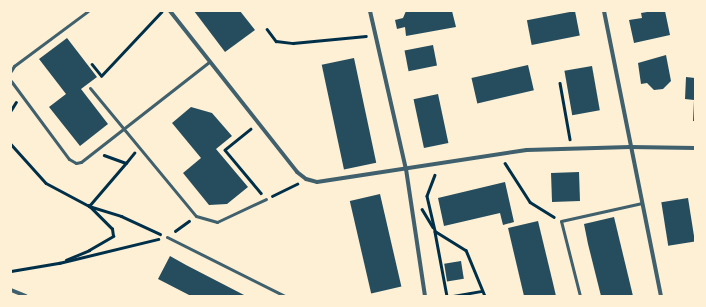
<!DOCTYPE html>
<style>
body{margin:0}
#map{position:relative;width:706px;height:307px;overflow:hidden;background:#fdf0d5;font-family:Georgia,serif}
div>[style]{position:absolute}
.building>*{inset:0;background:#264d5e;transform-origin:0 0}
.path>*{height:2.5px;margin:-1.25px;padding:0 1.25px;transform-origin:1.25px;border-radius:1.25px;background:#003049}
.service>*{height:3px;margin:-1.5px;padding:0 1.5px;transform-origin:1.5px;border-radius:1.5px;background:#3f606c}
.minor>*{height:4px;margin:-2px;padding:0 2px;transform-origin:2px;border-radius:2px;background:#3f606c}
span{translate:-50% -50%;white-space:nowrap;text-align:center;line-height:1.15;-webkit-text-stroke:4px #fdf0d5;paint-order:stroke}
.frame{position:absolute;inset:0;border:12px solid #fdf0d5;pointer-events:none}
</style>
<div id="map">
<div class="building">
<i style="clip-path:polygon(194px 11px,240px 11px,255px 30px,225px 52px)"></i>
<i style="clip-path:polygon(406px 11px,452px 11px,456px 27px,406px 36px,405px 27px,397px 29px,395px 20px,403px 18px)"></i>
<i style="left:575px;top:11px;width:25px;height:49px;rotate:79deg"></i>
<i style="clip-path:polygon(653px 11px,665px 11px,670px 35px,634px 43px,629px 20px,642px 18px,641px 13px)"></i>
<i style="clip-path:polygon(67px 38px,97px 77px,81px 89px,108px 124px,80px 146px,49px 107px,66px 94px,39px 59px)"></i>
<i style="left:433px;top:45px;width:21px;height:29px;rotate:79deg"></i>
<i style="clip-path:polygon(666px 55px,671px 81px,663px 89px,654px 90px,647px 83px,641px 84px,638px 63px)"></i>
<i style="left:354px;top:58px;width:107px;height:33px;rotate:78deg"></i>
<i style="left:528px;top:65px;width:26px;height:58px;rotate:77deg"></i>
<i style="left:592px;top:66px;width:45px;height:28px;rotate:80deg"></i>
<i style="clip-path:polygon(686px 77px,695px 78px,695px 121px,693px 121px,694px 100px,685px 99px)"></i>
<i style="left:438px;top:94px;width:50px;height:25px;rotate:78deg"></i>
<i style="clip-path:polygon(191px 107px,212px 113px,232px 136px,216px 149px,248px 187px,227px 204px,209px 205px,183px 173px,201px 158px,172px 123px)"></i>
<i style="left:579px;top:172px;width:29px;height:28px;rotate:88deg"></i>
<i style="clip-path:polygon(505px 182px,514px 222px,503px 225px,500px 213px,444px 226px,438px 198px)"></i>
<i style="left:380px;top:194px;width:95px;height:31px;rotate:77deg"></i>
<i style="left:688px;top:198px;width:44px;height:27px;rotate:81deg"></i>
<i style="clip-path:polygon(614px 217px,633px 296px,601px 296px,588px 244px,584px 224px)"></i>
<i style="clip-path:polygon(538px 221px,552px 279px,556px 296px,524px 296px,508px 228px)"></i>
<i style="clip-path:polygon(170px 256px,186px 265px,246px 296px,191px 296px,158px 279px)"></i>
<i style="left:461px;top:261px;width:18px;height:17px;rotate:81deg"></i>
</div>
<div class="path">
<i style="left:267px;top:29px;width:15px;rotate:53deg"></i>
<i style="left:276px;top:41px;width:17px;rotate:7deg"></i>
<i style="left:293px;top:43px;width:73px;rotate:-5.5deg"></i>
<i style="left:92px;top:64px;width:13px;rotate:51deg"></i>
<i style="left:101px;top:76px;width:88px;rotate:-46.8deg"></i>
<i style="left:560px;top:83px;width:57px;rotate:79.9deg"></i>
<i style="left:11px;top:110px;width:9px;rotate:-58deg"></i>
<i style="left:251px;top:129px;width:33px;rotate:141deg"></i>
<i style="left:225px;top:150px;width:56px;rotate:50.1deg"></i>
<i style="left:11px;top:144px;width:52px;rotate:48.1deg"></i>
<i style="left:46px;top:183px;width:49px;rotate:28.1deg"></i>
<i style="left:89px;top:206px;width:34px;rotate:17deg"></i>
<i style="left:121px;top:216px;width:43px;rotate:24.8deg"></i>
<i style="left:104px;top:155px;width:23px;rotate:20deg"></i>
<i style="left:126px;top:163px;width:13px;rotate:-51deg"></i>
<i style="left:505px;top:163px;width:46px;rotate:57.3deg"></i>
<i style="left:530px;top:202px;width:28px;rotate:32deg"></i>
<i style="left:435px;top:175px;width:22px;rotate:111deg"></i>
<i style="left:427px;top:196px;width:36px;rotate:77deg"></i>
<i style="left:435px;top:231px;width:36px;rotate:32deg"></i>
<i style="left:466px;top:250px;width:50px;rotate:67.6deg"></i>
<i style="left:272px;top:196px;width:28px;rotate:-26deg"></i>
<i style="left:422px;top:209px;width:21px;rotate:59deg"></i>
<i style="left:175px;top:231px;width:17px;rotate:-36deg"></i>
<i style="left:435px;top:232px;width:65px;rotate:79.4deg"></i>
<i style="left:66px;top:260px;width:25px;rotate:-23deg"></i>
<i style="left:89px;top:250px;width:28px;rotate:-30deg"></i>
<i style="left:113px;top:236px;width:7px;rotate:-98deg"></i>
<i style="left:112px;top:229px;width:33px;rotate:-135deg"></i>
<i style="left:89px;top:206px;width:57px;rotate:-49.3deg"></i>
<i style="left:11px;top:271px;width:49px;rotate:-9.5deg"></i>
<i style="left:59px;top:263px;width:102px;rotate:-13.6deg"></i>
<i style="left:453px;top:296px;width:29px;rotate:-10deg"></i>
</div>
<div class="service">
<i style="left:11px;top:71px;width:6px;rotate:-59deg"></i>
<i style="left:14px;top:66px;width:92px;rotate:-36.6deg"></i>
<i style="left:11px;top:81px;width:97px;rotate:53.4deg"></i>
<i style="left:69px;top:159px;width:8px;rotate:30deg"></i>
<i style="left:76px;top:163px;width:5px;rotate:-11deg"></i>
<i style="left:81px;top:162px;width:162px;rotate:-38deg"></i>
<i style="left:90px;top:88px;width:166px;rotate:50.4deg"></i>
<i style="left:196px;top:216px;width:22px;rotate:16deg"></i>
<i style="left:217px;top:222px;width:54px;rotate:-25.1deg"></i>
<i style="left:167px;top:237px;width:132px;rotate:26.6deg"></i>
<i style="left:580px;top:296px;width:77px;rotate:-104.2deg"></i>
<i style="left:561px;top:221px;width:83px;rotate:-12.5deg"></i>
</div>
<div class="minor">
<i style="left:170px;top:11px;width:205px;rotate:51.7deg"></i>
<i style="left:297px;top:172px;width:11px;rotate:38deg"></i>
<i style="left:306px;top:179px;width:11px;rotate:15deg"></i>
<i style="left:317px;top:182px;width:212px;rotate:-8.7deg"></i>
<i style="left:527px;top:150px;width:103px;rotate:-1.7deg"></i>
<i style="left:630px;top:147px;width:65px;rotate:0.9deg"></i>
<i style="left:370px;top:11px;width:162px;rotate:77.2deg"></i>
<i style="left:406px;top:169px;width:128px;rotate:81.5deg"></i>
<i style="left:604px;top:11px;width:291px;rotate:78.7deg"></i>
<i style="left:11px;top:290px;width:16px;rotate:22deg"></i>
</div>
<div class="frame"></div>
</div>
